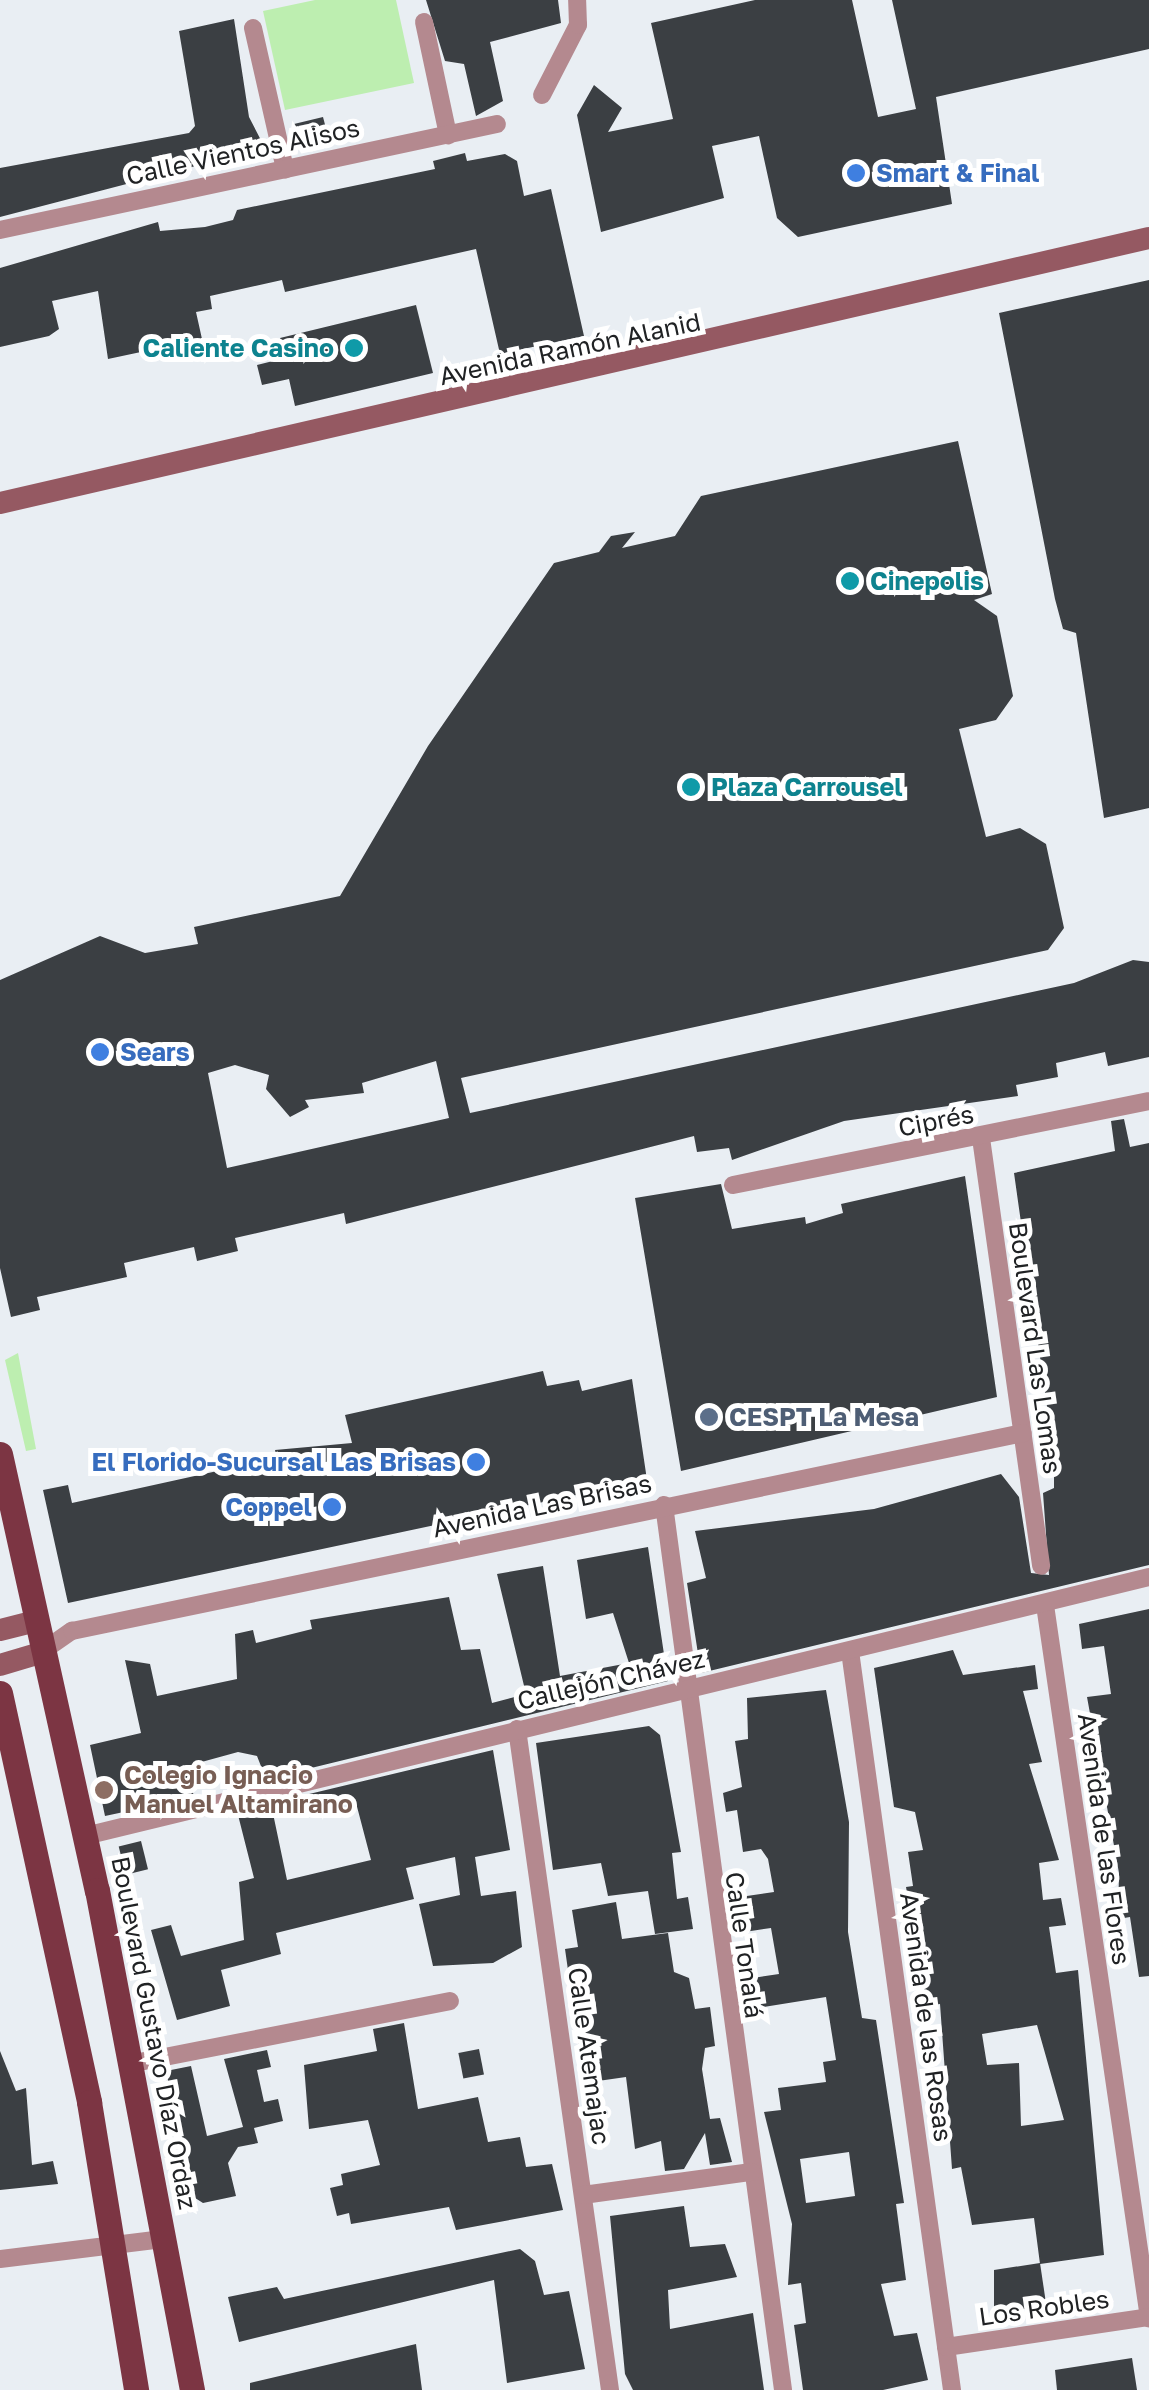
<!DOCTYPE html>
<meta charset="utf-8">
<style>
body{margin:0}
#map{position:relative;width:1149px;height:2390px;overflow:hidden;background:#e9eef3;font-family:"Golos Text",sans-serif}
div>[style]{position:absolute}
.green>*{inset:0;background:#bdeeb0}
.building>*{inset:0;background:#3b3f43;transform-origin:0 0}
.street>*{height:18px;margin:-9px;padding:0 9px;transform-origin:9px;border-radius:9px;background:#b4898f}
.secondary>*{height:22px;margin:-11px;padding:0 11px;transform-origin:11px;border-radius:11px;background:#955962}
.primary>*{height:25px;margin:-12.5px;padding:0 12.5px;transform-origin:12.5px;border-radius:12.5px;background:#7c3543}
.dots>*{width:28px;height:28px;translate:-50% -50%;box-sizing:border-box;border:5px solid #fff;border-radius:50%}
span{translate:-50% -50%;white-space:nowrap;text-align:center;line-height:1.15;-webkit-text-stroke:10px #fff;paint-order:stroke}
.street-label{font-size:25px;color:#202224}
.shop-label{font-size:25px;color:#366cbe;font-weight:700}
.left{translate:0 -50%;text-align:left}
.right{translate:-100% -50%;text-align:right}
.culture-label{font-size:25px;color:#0d838f;font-weight:700}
.service-label{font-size:25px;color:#4e5e75;font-weight:700}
.education-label{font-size:25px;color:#785e54;font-weight:700}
</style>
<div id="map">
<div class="green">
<i style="clip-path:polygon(315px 0,396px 0,414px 83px,285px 110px,263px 11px)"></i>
<i style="clip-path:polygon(18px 1353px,36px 1449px,26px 1451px,5px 1360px)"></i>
</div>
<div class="building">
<i style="clip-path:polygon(426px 0,558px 0,561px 23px,490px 42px,503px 101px,476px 116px,464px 64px,445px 61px)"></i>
<i style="clip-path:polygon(755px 0,852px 0,878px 117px,916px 109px,892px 0,1149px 0,1149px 49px,936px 97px,952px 204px,798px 237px,777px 218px,759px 136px,712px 146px,724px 198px,601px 232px,577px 115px,594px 85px,622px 108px,608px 132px,673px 119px,651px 23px)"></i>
<i style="clip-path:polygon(234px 19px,249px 117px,265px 148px,0 217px,0 168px,189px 133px,195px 126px,179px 31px)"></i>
<i style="clip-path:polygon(323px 117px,329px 140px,298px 143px,294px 124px)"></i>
<i style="clip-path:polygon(465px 153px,467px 161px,505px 154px,517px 161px,524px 196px,551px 189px,584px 336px,500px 354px,476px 249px,285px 292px,282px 280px,210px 296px,212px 309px,196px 312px,202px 339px,108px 359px,98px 291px,52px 301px,59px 329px,49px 336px,0 347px,0 268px,158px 222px,160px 231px,205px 227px,233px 220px,237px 210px,435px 169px,433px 161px)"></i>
<i style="clip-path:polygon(1149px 280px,1149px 808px,1104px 818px,1076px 633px,1063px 629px,1055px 599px,999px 313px)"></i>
<i style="clip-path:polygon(416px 305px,433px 373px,295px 406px,289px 379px,262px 385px,257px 365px,285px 358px,280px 338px)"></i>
<i style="clip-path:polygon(evenodd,958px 441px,992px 594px,974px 600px,997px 616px,1013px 696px,996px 720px,959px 729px,986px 837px,1020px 828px,1046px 844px,1064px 928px,1048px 950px,461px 1078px,470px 1113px,1074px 983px,1133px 960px,1149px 962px,1149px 1057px,1108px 1066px,1105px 1052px,1056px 1063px,1058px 1077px,1016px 1085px,1018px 1096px,844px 1121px,732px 1160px,729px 1148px,697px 1152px,694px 1136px,346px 1224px,344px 1213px,235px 1238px,238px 1251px,197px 1261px,194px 1247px,124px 1263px,127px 1277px,37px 1297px,40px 1310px,11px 1317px,0 1268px,0 980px,100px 936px,145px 953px,198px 944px,194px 927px,340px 896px,428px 746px,554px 563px,599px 552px,611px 536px,635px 532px,622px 548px,675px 536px,701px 496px,958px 441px,436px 1061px,449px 1118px,227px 1168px,208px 1073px,235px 1065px,269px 1075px,266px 1089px,290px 1117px,309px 1107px,305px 1100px,364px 1093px,362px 1083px,436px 1061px)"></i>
<i style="clip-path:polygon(1124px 1119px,1130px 1147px,1149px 1143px,1149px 1565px,701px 1673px,687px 1583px,706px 1578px,695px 1531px,874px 1509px,1001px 1474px,1019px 1497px,1031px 1573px,1049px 1575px,1043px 1493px,1054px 1488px,1054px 1456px,1014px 1173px,1115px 1151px,1111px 1121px)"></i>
<i style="clip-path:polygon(965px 1176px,997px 1397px,681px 1471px,635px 1198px,721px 1184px,732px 1229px,805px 1217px,806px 1224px,843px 1213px,841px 1204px)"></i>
<i style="clip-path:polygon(543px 1371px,547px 1386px,579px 1380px,582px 1391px,632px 1379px,647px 1480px,68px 1603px,43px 1490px,68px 1485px,72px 1503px,277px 1458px,275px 1450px,352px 1443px,345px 1415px)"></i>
<i style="clip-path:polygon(648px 1547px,668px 1681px,266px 1779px,257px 1756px,238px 1752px,187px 1766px,194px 1797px,105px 1816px,90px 1745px,141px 1733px,125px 1660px,150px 1664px,157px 1696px,237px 1679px,235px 1634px,253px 1630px,256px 1643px,312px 1629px,310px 1620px,449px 1597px,461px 1650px,480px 1649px,492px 1703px,526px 1694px,497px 1574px,543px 1566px,560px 1676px,629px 1663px,613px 1613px,586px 1619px,577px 1560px)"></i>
<i style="clip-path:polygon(1149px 1609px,1149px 1976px,1139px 1977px,1130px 1917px,1118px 1919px,1119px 1873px,1087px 1697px,1111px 1694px,1104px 1646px,1082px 1649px,1079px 1624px)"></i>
<i style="clip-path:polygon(evenodd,953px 1650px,963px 1675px,1035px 1665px,1038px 1689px,1023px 1691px,1042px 1762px,1029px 1764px,1059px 1860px,1039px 1863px,1043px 1900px,1061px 1898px,1066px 1925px,1049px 1927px,1056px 1973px,1078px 1970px,1104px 2255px,1040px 2264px,1034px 2218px,972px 2225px,961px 2167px,952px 2169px,940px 2004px,927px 2006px,906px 1887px,913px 1886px,908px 1852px,923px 1850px,915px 1812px,894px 1807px,874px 1668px,953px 1650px,1037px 2025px,1064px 2120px,1021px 2126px,1019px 2063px,987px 2065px,982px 2034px,1037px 2025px)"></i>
<i style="clip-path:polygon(evenodd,826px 1690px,849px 1822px,848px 1932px,862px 2018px,876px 2020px,904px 2203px,896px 2204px,906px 2280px,881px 2284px,894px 2336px,917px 2333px,928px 2380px,883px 2390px,803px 2390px,794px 2325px,806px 2323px,801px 2283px,788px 2285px,792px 2224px,764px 2112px,781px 2110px,778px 2088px,826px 2082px,823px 2062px,836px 2060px,826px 1997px,758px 2008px,753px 1978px,779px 1974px,771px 1928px,738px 1933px,733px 1898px,774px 1892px,768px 1859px,761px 1849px,743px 1852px,737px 1810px,726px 1812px,723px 1793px,742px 1787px,735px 1741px,748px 1739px,747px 1698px,826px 1690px,849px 2152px,855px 2196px,806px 2203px,800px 2159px,849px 2152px)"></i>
<i style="clip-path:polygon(649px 1726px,660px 1735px,681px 1852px,672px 1853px,677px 1899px,688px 1897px,693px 1929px,655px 1934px,648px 1891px,608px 1896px,601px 1863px,553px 1870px,536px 1743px)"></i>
<i style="clip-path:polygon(493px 1750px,510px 1850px,475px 1857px,481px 1896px,516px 1891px,522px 1947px,493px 1963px,433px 1966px,419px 1904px,460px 1895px,455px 1857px,406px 1868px,414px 1899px,276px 1933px,281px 1954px,221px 1970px,230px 2006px,177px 2020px,151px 1930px,171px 1925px,181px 1956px,244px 1940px,239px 1882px,254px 1878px,238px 1815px,271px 1804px,287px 1880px,371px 1860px,355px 1799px,308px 1810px,305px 1795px)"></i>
<i style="left:141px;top:1841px;width:29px;height:23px;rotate:76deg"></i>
<i style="clip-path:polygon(616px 1902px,622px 1939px,668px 1933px,674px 1972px,689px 1978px,695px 2009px,710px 2007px,715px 2046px,705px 2048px,702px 2069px,710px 2119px,720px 2118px,732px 2162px,710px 2165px,705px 2133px,684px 2169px,665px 2171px,661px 2141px,635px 2149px,626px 2077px,584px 2083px,565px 1949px,578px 1947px,572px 1910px)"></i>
<i style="clip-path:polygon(404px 2023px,418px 2109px,478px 2097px,488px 2142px,520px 2137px,526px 2167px,552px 2164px,563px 2210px,456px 2230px,449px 2207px,351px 2224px,349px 2213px,337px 2216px,330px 2188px,343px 2185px,341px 2174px,380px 2165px,368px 2120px,309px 2129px,304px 2065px,377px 2051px,373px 2029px)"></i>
<i style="left:479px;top:2049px;width:26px;height:21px;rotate:79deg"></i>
<i style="clip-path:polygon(267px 2050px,271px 2067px,257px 2070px,264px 2102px,278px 2099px,283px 2121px,254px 2128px,258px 2143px,238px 2147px,228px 2163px,236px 2196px,203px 2203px,192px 2196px,166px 2071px,191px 2066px,207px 2136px,243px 2127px,224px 2059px)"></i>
<i style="clip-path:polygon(0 2051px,16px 2091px,26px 2088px,32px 2165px,53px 2161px,58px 2184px,0 2190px)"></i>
<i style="clip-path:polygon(684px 2206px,690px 2247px,725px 2244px,737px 2277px,668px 2290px,670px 2329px,753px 2313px,764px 2390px,633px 2390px,625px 2374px,610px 2216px)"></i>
<i style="clip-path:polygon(520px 2249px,535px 2261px,544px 2295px,569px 2291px,585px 2369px,507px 2383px,494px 2280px,239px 2342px,228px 2297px,277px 2287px,284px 2299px)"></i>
<i style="clip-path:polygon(1040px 2263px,1047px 2310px,994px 2308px,994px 2270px)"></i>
<i style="clip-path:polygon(416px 2344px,422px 2390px,250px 2390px,250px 2383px)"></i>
<i style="clip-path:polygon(1132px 2358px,1137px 2390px,1057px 2390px,1055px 2370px)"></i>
</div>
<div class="street">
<i style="left:424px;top:22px;width:116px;rotate:78deg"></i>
<i style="left:253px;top:28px;width:145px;rotate:77.2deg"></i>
<i style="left:542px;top:95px;width:79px;rotate:-62.8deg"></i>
<i style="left:578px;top:25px;width:25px;rotate:-92deg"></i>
<i style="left:0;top:230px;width:508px;rotate:-12.04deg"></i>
<i style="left:981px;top:1138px;width:432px;rotate:82deg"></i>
<i style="left:733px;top:1185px;width:424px;rotate:-11.4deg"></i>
<i style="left:664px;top:1505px;width:893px;rotate:82.34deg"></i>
<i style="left:1045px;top:1605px;width:721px;rotate:81.7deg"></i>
<i style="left:850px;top:1651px;width:746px;rotate:82.14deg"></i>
<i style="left:40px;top:1653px;width:39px;rotate:-35deg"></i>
<i style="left:72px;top:1631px;width:971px;rotate:-11.76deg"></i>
<i style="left:517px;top:1729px;width:668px;rotate:81.99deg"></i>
<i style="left:85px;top:1836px;width:1095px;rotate:-13.68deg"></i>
<i style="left:129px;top:2064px;width:327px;rotate:-11.1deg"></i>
<i style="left:583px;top:2195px;width:170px;rotate:-7.8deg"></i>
<i style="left:0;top:2259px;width:164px;rotate:-7deg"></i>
<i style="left:946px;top:2347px;width:205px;rotate:-8.4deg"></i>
</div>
<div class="secondary">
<i style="left:0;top:503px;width:1179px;rotate:-12.99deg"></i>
<i style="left:0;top:1630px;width:34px;rotate:-14deg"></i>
<i style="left:0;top:1665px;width:42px;rotate:-16.7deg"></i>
</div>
<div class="primary">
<i style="left:0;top:1454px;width:447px;rotate:77.5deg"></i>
<i style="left:97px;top:1890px;width:509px;rotate:79.24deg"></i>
<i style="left:0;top:1693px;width:419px;rotate:77.7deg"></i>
<i style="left:89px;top:2102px;width:292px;rotate:80.7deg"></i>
</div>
<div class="dots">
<i style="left:856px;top:173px;background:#3f7fe0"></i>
<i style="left:354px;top:348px;background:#0f9aa8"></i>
<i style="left:850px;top:581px;background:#0f9aa8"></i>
<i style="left:691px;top:787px;background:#0f9aa8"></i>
<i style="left:100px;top:1052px;background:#3f7fe0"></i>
<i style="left:709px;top:1417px;background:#5c6f8a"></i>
<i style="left:476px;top:1462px;background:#3f7fe0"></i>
<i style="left:332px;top:1507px;background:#3f7fe0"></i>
<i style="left:104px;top:1790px;background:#8d6e63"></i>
</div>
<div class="street-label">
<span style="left:243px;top:152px;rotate:-12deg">Calle Vientos Alisos</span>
<span style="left:570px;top:349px;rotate:-12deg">Avenida Ramón Alanid</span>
<span style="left:936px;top:1121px;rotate:-11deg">Ciprés</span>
<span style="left:1035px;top:1348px;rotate:82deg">Boulevard Las Lomas</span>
<span style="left:542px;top:1506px;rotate:-12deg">Avenida Las Brisas</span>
<span style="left:611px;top:1680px;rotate:-13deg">Callejón Chávez</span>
<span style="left:1104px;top:1839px;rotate:82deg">Avenida de las Flores</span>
<span style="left:744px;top:1945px;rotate:82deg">Calle Tonalá</span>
<span style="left:926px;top:2017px;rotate:82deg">Avenida de las Rosas</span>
<span style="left:154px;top:2033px;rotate:79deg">Boulevard Gustavo Díaz Ordaz</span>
<span style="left:589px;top:2056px;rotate:82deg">Calle Atemajac</span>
<span style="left:1044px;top:2308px;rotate:-8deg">Los Robles</span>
</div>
<div class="shop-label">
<span class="left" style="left:876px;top:173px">Smart &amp; Final</span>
<span class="left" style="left:120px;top:1052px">Sears</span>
<span class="right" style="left:456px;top:1462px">El Florido-Sucursal Las Brisas</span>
<span class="right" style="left:312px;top:1507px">Coppel</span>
</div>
<div class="culture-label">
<span class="right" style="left:334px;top:348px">Caliente Casino</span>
<span class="left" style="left:870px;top:581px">Cinepolis</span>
<span class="left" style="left:711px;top:787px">Plaza Carrousel</span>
</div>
<div class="service-label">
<span class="left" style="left:729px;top:1417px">CESPT La Mesa</span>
</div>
<div class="education-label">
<span class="left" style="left:124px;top:1790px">Colegio Ignacio<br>Manuel Altamirano</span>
</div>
</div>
